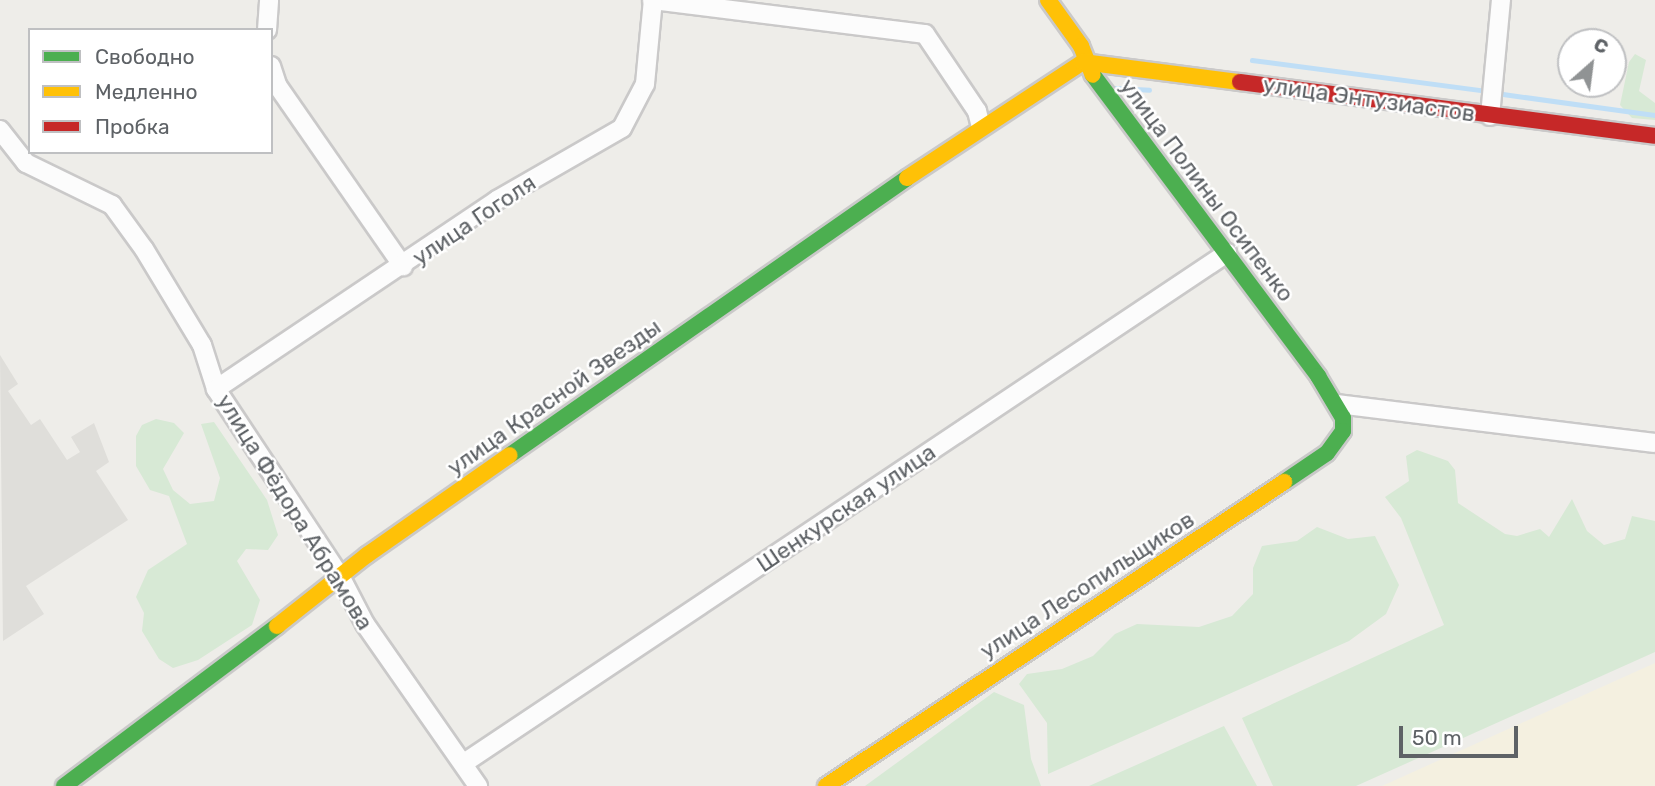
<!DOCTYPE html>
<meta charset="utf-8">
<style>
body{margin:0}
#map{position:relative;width:1655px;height:786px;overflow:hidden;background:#eeede9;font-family:Rubik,sans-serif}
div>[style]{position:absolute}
.industrial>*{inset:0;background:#dfdeda}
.green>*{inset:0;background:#d7e9d5}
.sand>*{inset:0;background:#f4f0e0}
.stream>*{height:4.5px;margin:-2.25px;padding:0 2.25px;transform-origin:2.25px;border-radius:2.25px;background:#bfdef6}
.roads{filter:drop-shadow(2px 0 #cac9c9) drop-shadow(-2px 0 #cac9c9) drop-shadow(0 2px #cac9c9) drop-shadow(0 -2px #cac9c9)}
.street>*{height:18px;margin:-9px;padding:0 9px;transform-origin:9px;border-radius:9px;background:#fcfcfc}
.fast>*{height:16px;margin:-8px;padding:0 8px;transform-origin:8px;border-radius:8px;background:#4caf50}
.slow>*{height:16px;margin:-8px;padding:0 8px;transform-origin:8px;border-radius:8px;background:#ffc107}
.jam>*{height:16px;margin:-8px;padding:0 8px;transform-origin:8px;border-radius:8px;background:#c62828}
span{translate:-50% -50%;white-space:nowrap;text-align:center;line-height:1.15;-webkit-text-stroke:5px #fff;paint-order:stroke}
.street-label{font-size:23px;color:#5e6266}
.legend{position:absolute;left:28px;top:28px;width:245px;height:126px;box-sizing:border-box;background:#fff;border:2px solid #bfc0c2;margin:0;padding:9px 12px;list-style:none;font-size:21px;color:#5e6266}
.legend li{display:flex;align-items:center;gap:14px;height:35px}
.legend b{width:35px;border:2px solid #bfc0c2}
.north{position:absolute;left:1557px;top:28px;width:70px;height:70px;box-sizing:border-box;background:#fff;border:2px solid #bfc0c2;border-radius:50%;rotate:28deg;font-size:19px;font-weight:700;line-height:28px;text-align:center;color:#5e6266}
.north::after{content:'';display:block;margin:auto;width:24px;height:32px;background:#909394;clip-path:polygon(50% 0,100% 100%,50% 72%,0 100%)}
.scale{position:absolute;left:1399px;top:726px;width:119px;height:32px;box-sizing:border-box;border:4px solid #5e6266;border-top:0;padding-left:9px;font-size:21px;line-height:24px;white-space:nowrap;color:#5e6266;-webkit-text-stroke:5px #fff;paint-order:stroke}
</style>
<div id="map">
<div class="industrial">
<i style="clip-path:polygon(0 355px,18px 384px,8px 391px,31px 425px,40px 419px,67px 460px,80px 452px,71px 437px,94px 423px,109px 462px,96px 471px,128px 520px,26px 586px,44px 614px,3px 641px)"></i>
</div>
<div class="green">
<i style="clip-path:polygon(1635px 54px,1646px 60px,1639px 91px,1655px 103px,1655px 120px,1632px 118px,1620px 105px,1629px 62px)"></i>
<i style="clip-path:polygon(156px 419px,174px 423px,184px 433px,163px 469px,173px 490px,190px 504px,214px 501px,220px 478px,201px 424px,214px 422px,267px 500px,278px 535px,268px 550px,246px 549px,237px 561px,260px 600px,252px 625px,198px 660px,173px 668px,159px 659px,142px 631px,144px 613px,136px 597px,148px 570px,187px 544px,169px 496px,150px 490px,136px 466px,136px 436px,142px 425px)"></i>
<i style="clip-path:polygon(1417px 450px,1448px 461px,1455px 470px,1458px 503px,1505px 534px,1517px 536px,1540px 529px,1549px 537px,1572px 499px,1587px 531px,1604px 545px,1625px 539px,1632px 516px,1655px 521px,1655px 652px,1356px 786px,1273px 786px,1242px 718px,1444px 625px,1401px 518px,1385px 497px,1409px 481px,1406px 456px)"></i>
<i style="clip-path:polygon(1317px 527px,1348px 539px,1375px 536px,1399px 585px,1386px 614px,1349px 641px,1048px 774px,1047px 723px,1019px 684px,1027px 674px,1062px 669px,1093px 656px,1115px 634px,1137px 624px,1199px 627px,1232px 616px,1253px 594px,1253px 568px,1262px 546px,1297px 541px)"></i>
<i style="clip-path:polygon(994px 692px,1024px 705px,1031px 759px,1041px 786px,865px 786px)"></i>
<i style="clip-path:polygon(1224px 726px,1257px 786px,1089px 786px)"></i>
</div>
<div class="sand">
<i style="clip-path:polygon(1655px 663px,1655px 786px,1382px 786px)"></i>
</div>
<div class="stream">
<i style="left:1252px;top:60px;width:236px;rotate:7.5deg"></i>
<i style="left:1115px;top:88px;width:34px;rotate:3deg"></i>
<i style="left:1503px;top:94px;width:153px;rotate:7.9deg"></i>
</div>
<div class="roads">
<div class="street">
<i style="left:652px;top:0;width:275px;rotate:7.1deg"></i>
<i style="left:925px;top:34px;width:93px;rotate:56deg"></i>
<i style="left:977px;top:111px;width:16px;rotate:76deg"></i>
<i style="left:267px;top:30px;width:30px;rotate:-86deg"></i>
<i style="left:271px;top:66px;width:20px;rotate:72deg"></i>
<i style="left:277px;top:85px;width:221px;rotate:55.2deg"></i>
<i style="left:1490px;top:116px;width:117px;rotate:-84.6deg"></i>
<i style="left:0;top:130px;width:42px;rotate:51.8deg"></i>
<i style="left:26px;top:163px;width:96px;rotate:26deg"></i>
<i style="left:112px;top:205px;width:54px;rotate:54deg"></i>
<i style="left:144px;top:249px;width:112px;rotate:58.9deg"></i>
<i style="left:202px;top:345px;width:46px;rotate:72.3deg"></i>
<i style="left:216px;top:389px;width:224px;rotate:56.5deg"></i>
<i style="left:340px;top:576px;width:54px;rotate:62.5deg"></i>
<i style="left:365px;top:624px;width:198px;rotate:55.1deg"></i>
<i style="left:216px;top:389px;width:339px;rotate:-33.9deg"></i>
<i style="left:497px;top:200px;width:144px;rotate:-29.9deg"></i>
<i style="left:622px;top:128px;width:50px;rotate:-62.4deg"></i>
<i style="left:645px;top:84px;width:84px;rotate:-84.6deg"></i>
<i style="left:1337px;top:404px;width:320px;rotate:7deg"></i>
<i style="left:464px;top:763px;width:918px;rotate:-33.76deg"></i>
</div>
<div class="fast">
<i style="left:1093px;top:75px;width:376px;rotate:53.2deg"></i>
<i style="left:1318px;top:376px;width:49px;rotate:59.2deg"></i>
<i style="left:1343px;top:418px;width:13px;rotate:90deg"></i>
<i style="left:1343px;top:431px;width:27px;rotate:126deg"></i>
<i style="left:1327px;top:453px;width:52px;rotate:146deg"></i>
<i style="left:510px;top:455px;width:484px;rotate:-34.9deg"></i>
<i style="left:64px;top:786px;width:266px;rotate:-36.9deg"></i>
</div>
<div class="slow">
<i style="left:1048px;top:0;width:57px;rotate:54.3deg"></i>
<i style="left:1081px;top:46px;width:31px;rotate:68deg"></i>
<i style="left:907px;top:178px;width:211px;rotate:-33.4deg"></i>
<i style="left:1083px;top:62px;width:158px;rotate:7.3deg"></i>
<i style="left:277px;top:626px;width:115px;rotate:-38.3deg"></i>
<i style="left:367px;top:555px;width:174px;rotate:-35deg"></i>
<i style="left:826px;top:786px;width:550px;rotate:-33.57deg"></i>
</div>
<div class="jam">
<i style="left:1240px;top:82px;width:418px;rotate:7.4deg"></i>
</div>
</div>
<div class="street-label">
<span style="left:1369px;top:99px;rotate:8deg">улица Энтузиастов</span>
<span style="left:1207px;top:190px;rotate:53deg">улица Полины Осипенко</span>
<span style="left:474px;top:220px;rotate:-34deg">улица Гоголя</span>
<span style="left:554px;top:397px;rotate:-35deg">улица Красной Звезды</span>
<span style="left:846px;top:508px;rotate:-34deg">Шенкурская улица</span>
<span style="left:295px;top:512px;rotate:58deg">улица Фёдора Абрамова</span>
<span style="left:1087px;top:585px;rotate:-33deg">улица Лесопильщиков</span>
</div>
<ul class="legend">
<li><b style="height:9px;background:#4caf50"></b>Свободно</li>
<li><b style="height:9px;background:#ffc107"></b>Медленно</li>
<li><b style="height:9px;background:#c62828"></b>Пробка</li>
</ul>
<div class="north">С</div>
<div class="scale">50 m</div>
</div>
